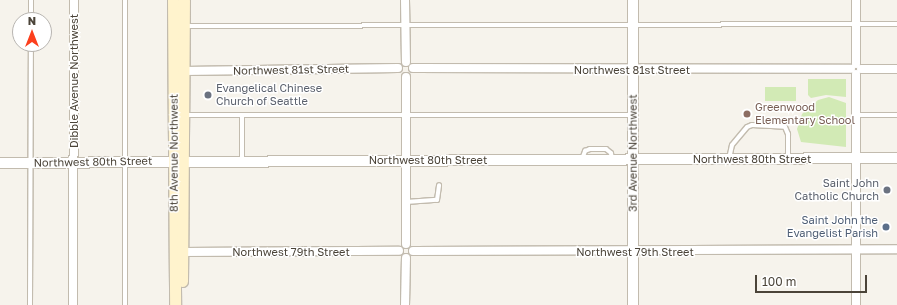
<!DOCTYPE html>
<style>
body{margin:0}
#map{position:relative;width:897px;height:305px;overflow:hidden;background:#f6f3ec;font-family:"Golos Text",sans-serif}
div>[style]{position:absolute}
.green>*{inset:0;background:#d2eab5;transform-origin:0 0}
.roads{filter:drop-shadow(1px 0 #c2bbae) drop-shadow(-1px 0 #c2bbae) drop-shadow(0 1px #c2bbae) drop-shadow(0 -1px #c2bbae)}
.service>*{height:4px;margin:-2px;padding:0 2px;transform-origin:2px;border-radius:2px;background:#fff}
.minor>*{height:8px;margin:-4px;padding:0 4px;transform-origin:4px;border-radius:4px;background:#fff}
.tertiary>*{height:10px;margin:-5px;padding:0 5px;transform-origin:5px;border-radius:5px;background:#fff}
.secondary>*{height:11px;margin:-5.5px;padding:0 5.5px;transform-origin:5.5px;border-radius:5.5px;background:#fff3cd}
.dots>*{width:11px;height:11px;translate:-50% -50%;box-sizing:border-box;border:2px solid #fff;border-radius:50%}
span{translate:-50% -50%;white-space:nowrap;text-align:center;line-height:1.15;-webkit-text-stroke:3px #fff;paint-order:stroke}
.street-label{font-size:11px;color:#4b4439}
.worship-label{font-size:11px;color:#5b616d}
.left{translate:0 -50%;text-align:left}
.right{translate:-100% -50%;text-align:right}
.education-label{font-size:11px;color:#785e54}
.service-label{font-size:11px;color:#4e5e75}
.north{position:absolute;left:12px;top:12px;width:40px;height:40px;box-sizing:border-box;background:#fff;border:1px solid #b7b4b0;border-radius:50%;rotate:0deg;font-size:11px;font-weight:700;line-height:16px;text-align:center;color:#4b4439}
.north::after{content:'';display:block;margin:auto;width:14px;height:18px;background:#fc3f1d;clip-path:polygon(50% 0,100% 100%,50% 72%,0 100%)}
.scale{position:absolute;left:755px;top:275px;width:112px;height:18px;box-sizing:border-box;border:2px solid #4b4439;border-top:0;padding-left:5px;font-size:12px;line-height:14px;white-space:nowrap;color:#4b4439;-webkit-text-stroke:3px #fff;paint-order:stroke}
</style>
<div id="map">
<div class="green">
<i style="clip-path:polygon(808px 79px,846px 79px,846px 97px,826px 95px,811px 98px,808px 95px)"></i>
<i style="left:765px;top:87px;width:31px;height:14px"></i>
<i style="clip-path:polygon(829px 97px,846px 103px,846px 147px,801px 142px,797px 129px,802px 114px,818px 100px)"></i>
</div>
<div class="roads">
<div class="service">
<i style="left:31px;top:20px;width:20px;rotate:-90deg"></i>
<i style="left:184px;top:26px;width:713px;rotate:-0.16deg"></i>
<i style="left:184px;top:115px;width:449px"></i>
<i style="left:857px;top:115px;width:40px"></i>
<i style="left:582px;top:159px;width:9px;rotate:-69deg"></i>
<i style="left:585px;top:151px;width:5px;rotate:-22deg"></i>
<i style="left:590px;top:149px;width:16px"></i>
<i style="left:606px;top:149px;width:6px;rotate:39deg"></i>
<i style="left:611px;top:153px;width:6px;rotate:81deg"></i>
<i style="left:729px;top:159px;width:14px;rotate:-78deg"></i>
<i style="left:732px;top:145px;width:23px;rotate:-50deg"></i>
<i style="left:747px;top:127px;width:5px;rotate:-22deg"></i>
<i style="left:752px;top:125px;width:33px;rotate:3deg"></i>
<i style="left:785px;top:127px;width:8px;rotate:67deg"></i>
<i style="left:788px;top:134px;width:24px;rotate:90deg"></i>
<i style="left:242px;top:160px;width:45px;rotate:-90deg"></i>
<i style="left:406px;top:202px;width:31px;rotate:-4deg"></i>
<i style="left:437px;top:200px;width:15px;rotate:-82deg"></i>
<i style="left:30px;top:305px;width:261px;rotate:-89.8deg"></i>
<i style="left:125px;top:305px;width:305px;rotate:-90deg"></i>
</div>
<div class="minor">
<i style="left:405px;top:0;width:62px;rotate:89.1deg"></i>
<i style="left:856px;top:64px;width:64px;rotate:-90deg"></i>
<i style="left:413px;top:68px;width:438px;rotate:0.1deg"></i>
<i style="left:861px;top:69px;width:36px"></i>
<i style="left:184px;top:71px;width:214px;rotate:-0.8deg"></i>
<i style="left:856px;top:74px;width:231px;rotate:90deg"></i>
<i style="left:406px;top:77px;width:167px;rotate:90deg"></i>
<i style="left:413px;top:251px;width:484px;rotate:-0.2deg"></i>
<i style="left:183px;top:252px;width:216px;rotate:-0.3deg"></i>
<i style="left:73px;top:305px;width:305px;rotate:-89.8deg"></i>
<i style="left:405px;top:305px;width:47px;rotate:-88.8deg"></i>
</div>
<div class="tertiary">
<i style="left:0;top:163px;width:897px;rotate:-0.32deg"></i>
<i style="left:633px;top:305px;width:305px;rotate:-90deg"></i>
</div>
<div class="secondary">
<i style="left:173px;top:0;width:305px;rotate:89.6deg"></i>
<i style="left:182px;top:281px;width:281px;rotate:-89.6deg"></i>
</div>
</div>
<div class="dots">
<i style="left:208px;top:95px;background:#6b7280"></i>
<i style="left:747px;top:114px;background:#8d6e63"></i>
<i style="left:887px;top:190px;background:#6b7280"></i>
<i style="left:886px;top:227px;background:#5c6f8a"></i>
</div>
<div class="street-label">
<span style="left:291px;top:70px;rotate:-1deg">Northwest 81st Street</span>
<span style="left:632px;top:70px">Northwest 81st Street</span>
<span style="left:74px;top:81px;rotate:-90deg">Dibble Avenue Northwest</span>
<span style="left:174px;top:153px;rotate:-90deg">8th Avenue Northwest</span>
<span style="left:633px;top:153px;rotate:-90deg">3rd Avenue Northwest</span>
<span style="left:752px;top:159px">Northwest 80th Street</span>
<span style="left:428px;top:160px">Northwest 80th Street</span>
<span style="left:93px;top:162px;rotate:-1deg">Northwest 80th Street</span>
<span style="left:291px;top:252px">Northwest 79th Street</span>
<span style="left:635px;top:252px">Northwest 79th Street</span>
</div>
<div class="worship-label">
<span class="left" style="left:216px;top:95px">Evangelical Chinese<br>Church of Seattle</span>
<span class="right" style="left:879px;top:190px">Saint John<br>Catholic Church</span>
</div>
<div class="education-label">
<span class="left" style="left:755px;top:114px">Greenwood<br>Elementary School</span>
</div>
<div class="service-label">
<span class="right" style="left:878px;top:227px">Saint John the<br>Evangelist Parish</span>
</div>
<div class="north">N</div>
<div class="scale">100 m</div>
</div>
